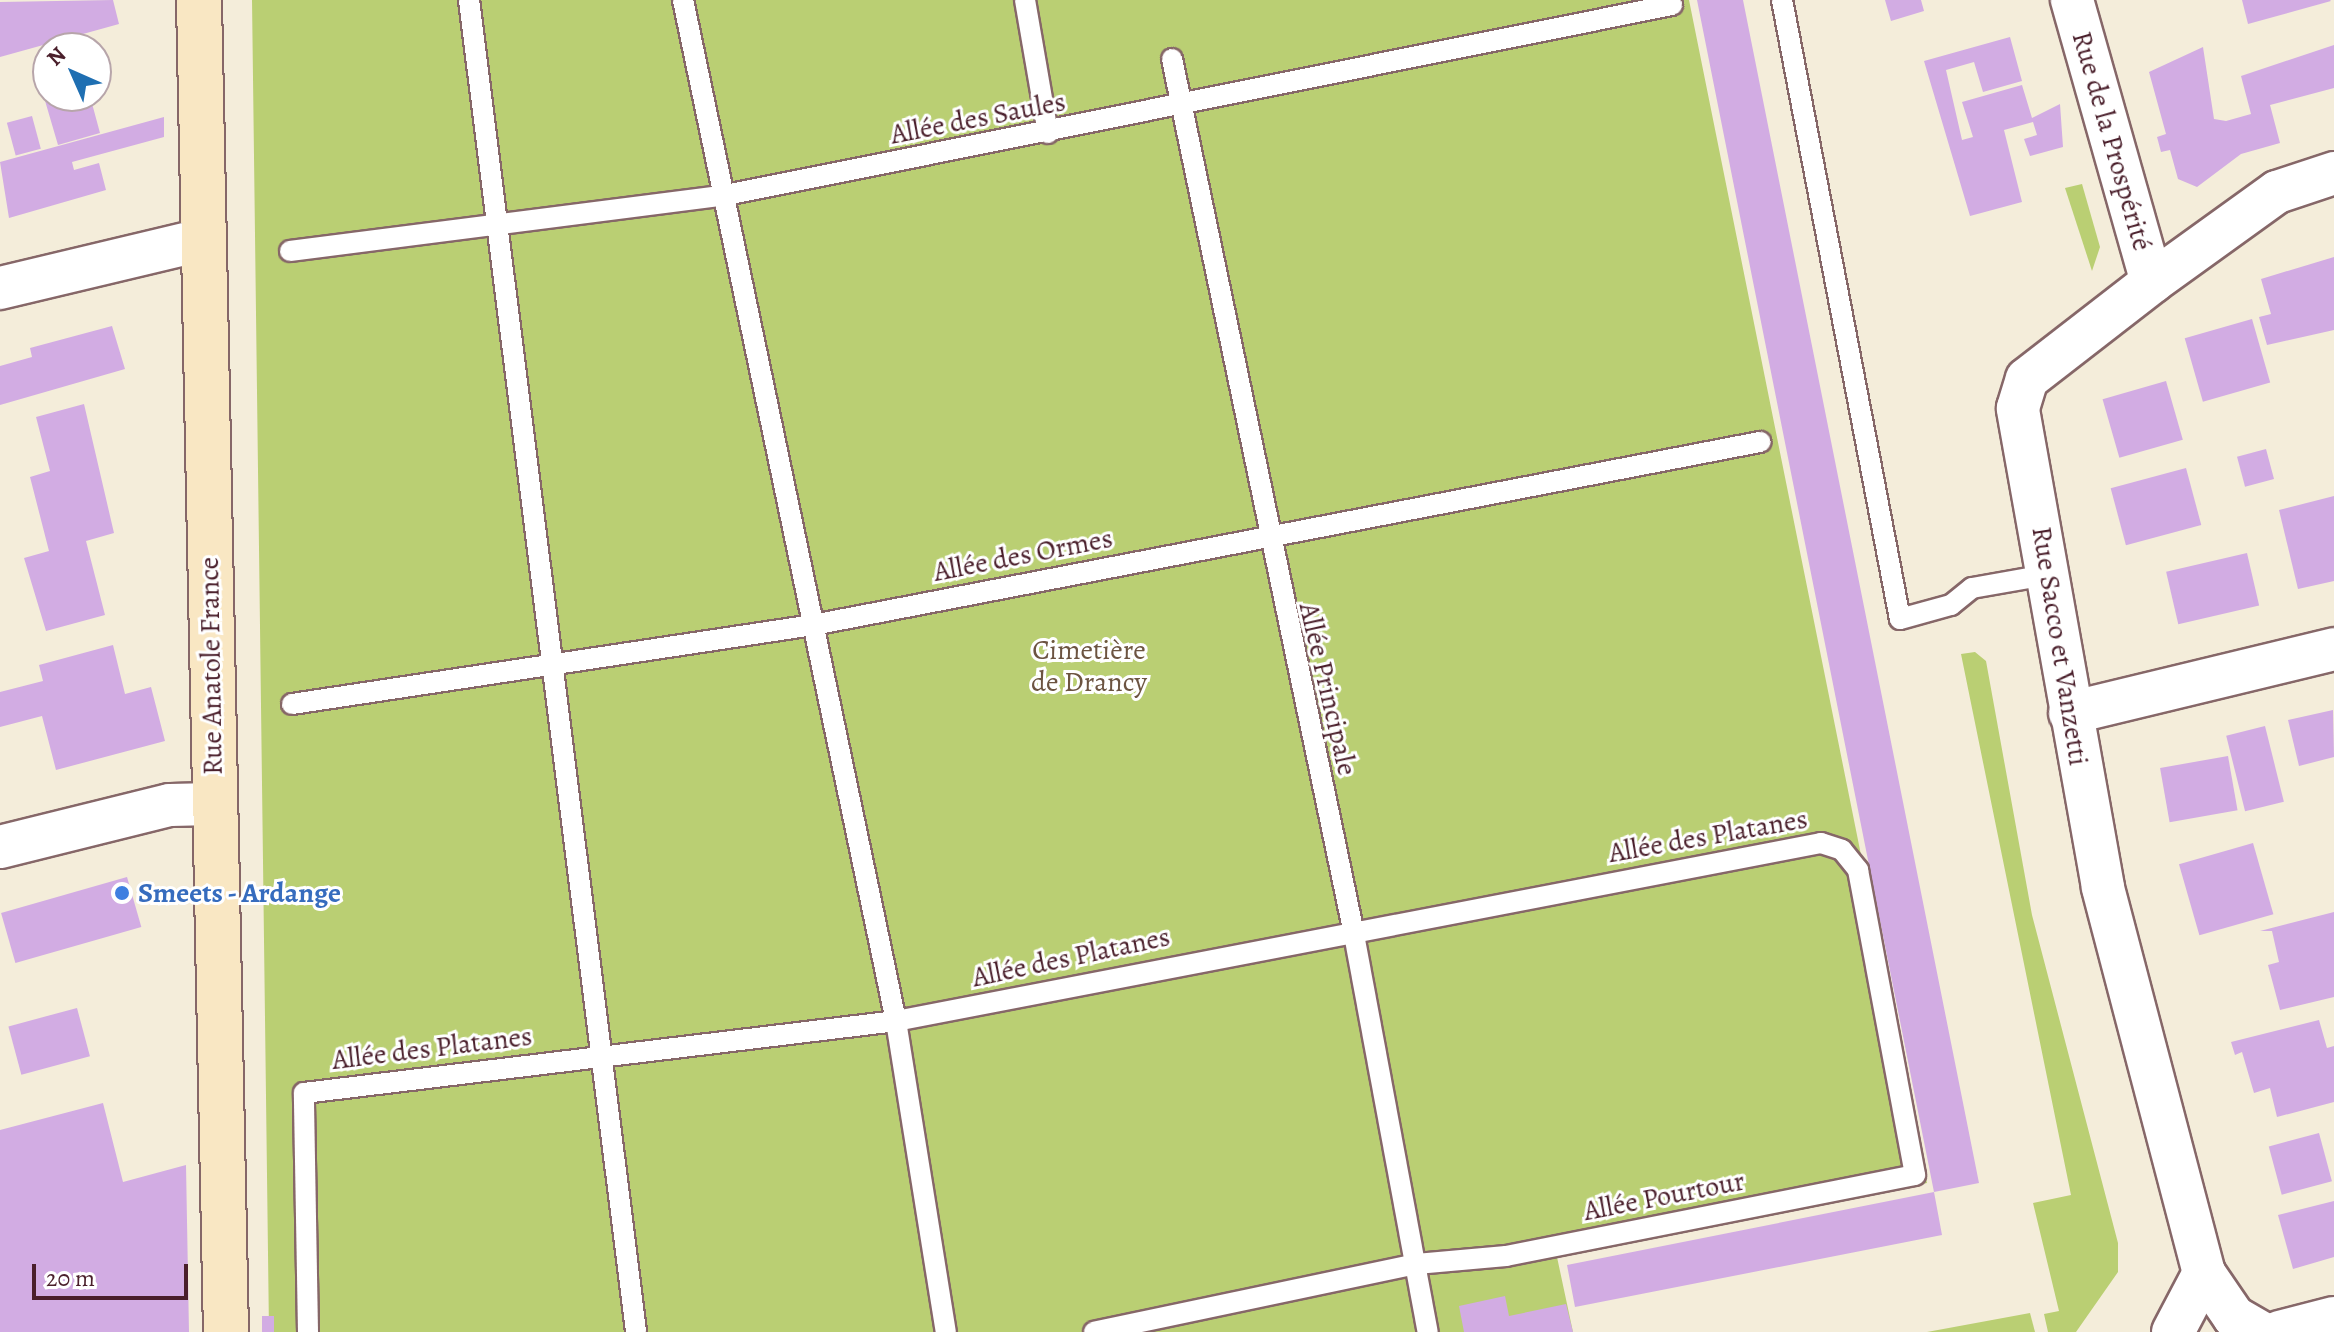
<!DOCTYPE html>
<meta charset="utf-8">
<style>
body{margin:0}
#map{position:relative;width:2334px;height:1332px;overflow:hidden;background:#f4edda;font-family:Alegreya,serif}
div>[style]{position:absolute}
.green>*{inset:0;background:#bacf73}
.building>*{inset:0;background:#d2ace3;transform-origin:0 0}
.roads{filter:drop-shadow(2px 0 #866768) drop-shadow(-2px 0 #866768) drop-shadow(0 2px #866768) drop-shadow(0 -2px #866768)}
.lane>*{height:20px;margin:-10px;padding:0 10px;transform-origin:10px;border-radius:10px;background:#fff}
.street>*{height:42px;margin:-21px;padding:0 21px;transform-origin:21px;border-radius:21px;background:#fff}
.secondary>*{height:44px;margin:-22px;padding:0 22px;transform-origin:22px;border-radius:22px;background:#f9e7c3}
.dots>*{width:22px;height:22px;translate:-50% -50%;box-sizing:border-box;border:4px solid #fff;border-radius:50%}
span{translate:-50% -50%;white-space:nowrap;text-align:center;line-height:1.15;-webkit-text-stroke:6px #fff;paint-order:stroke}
.street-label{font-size:28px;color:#4a1f2b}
.park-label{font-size:28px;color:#6c5441}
.shop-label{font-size:28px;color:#366cbe;font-weight:700}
.left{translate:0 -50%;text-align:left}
.north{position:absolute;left:32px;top:32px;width:80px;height:80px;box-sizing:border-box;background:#fff;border:2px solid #b7a5aa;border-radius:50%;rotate:315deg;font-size:22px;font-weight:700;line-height:32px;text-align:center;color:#4a1f2b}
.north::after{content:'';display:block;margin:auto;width:28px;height:36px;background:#1f6fb2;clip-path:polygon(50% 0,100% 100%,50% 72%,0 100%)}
.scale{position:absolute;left:32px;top:1264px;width:156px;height:36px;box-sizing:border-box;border:4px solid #4a1f2b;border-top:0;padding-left:10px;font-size:24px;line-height:28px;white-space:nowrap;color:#4a1f2b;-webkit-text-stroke:6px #fff;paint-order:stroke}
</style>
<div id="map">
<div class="green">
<i style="clip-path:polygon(252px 0,1689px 0,1927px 1183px,1557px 1257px,1573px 1332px,269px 1332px)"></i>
<i style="clip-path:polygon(2082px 184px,2100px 247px,2092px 271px,2065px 188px)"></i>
<i style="clip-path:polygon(1975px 652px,1986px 661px,2032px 915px,2118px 1243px,2118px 1272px,2076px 1332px,2048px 1332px,2044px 1314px,2059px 1311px,2033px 1203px,2071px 1195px,1961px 654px)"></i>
<i style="clip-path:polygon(2030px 1313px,2035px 1332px,1927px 1332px)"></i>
</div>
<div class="building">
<i style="clip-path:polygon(113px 0,119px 24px,0 57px,0 2px)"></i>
<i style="clip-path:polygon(1697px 0,1743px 0,1979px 1183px,1934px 1192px,1942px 1235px,1575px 1307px,1567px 1265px,1934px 1192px)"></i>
<i style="clip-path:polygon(1885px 0,1921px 0,1924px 11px,1891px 21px)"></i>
<i style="clip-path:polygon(2242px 0,2330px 0,2331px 1px,2248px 24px)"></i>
<i style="clip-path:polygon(2010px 37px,2022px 81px,1983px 92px,1974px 62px,1946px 70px,1962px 140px,1973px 137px,1962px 102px,2022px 85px,2032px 118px,2060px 104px,2063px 147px,2030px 156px,2024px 139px,2037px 135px,2033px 122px,2004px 130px,2022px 202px,1970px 216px,1924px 61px)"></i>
<i style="clip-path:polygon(2334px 45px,2334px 88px,2270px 105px,2280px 143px,2241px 154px,2197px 187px,2178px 179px,2170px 150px,2161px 152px,2157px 137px,2166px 134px,2149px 72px,2203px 47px,2214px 119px,2226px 121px,2251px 114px,2241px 76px)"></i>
<i style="clip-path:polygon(48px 67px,48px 96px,90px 96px,100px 133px,58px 145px,36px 70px)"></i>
<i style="left:32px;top:116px;width:34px;height:26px;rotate:75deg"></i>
<i style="clip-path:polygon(164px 117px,164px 137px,72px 162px,74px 170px,99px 163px,106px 190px,9px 218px,0 162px)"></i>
<i style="clip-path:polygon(2334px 257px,2334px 330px,2267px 345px,2259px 317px,2271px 314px,2261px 279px)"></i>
<i style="left:2252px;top:319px;width:66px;height:70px;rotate:74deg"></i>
<i style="clip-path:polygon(112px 326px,125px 369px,0 405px,0 366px,32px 357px,30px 348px)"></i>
<i style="left:2166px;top:381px;width:61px;height:66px;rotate:74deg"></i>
<i style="clip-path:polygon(84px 404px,114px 533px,86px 541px,105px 615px,46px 631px,24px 558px,49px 551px,30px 477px,50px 471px,36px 417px)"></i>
<i style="left:2266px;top:449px;width:31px;height:30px;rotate:75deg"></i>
<i style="left:2186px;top:468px;width:59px;height:78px;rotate:75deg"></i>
<i style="clip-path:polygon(2334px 496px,2334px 581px,2298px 589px,2279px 510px)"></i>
<i style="left:2247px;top:553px;width:54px;height:83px;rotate:77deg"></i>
<i style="clip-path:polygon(113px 645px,125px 694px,151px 687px,165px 741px,56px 770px,42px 716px,0 727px,0 692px,43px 681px,39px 665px)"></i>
<i style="clip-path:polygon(2333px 710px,2334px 757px,2299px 766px,2288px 720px)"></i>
<i style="left:2265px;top:726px;width:78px;height:40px;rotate:76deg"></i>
<i style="left:2228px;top:756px;width:55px;height:69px;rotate:80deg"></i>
<i style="left:2253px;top:843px;width:74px;height:77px;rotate:74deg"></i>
<i style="left:127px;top:877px;width:52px;height:131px;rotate:74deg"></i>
<i style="clip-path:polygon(2334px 912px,2334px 997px,2280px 1010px,2268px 965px,2279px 962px,2272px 931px,2260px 931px)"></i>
<i style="left:77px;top:1008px;width:50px;height:71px;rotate:75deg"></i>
<i style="clip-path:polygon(2319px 1020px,2327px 1048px,2334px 1046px,2334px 1102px,2277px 1117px,2270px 1088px,2254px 1093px,2242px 1052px,2235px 1055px,2231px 1042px)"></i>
<i style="clip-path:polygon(103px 1103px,123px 1182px,186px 1165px,189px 1332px,0 1332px,0 1130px)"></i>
<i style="left:2319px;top:1133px;width:50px;height:52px;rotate:75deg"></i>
<i style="clip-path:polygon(2334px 1201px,2334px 1257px,2293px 1269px,2278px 1215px)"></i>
<i style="clip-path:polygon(1505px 1296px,1509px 1316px,1566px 1304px,1573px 1332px,1464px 1332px,1459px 1306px)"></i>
<i style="left:274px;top:1316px;width:16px;height:12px;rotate:90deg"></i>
</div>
<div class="roads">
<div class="lane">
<i style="left:469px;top:0;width:1342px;rotate:82.85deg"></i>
<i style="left:683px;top:0;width:1043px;rotate:78.22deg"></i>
<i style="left:896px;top:1021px;width:315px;rotate:80.9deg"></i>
<i style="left:1025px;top:0;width:135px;rotate:80.2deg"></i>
<i style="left:1782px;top:0;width:630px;rotate:79.21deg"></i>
<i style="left:1900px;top:619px;width:53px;rotate:-15.4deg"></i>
<i style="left:1951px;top:605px;width:27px;rotate:-39deg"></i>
<i style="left:1972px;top:588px;width:80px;rotate:-10deg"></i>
<i style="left:1172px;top:59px;width:889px;rotate:78.25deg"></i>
<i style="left:1353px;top:929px;width:410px;rotate:79.5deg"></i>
<i style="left:290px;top:251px;width:440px;rotate:-7.3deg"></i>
<i style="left:726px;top:195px;width:965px;rotate:-11.36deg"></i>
<i style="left:292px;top:704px;width:527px;rotate:-8.62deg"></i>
<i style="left:813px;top:625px;width:965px;rotate:-10.94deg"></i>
<i style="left:308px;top:1332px;width:239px;rotate:-91deg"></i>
<i style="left:304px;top:1093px;width:596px;rotate:-6.93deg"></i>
<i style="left:896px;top:1021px;width:942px;rotate:-10.89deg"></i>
<i style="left:1821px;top:843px;width:22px;rotate:18deg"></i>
<i style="left:1842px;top:850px;width:26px;rotate:51deg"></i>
<i style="left:1858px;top:870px;width:310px;rotate:79.4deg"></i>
<i style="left:1915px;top:1175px;width:417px;rotate:168.8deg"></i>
<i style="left:1506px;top:1256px;width:90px;rotate:174.9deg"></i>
<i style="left:1416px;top:1264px;width:329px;rotate:168.1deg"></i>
</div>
<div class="street">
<i style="left:2072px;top:0;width:293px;rotate:74.2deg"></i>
<i style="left:0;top:288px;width:208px;rotate:-13.4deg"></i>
<i style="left:2070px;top:713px;width:272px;rotate:-13.6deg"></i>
<i style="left:0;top:847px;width:175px;rotate:-13.9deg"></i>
<i style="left:170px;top:805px;width:43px;rotate:-1.3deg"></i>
<i style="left:2173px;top:1332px;width:67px;rotate:-62.3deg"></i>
<i style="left:2260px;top:1332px;width:30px;rotate:-150deg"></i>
<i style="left:2234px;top:1317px;width:53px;rotate:-124.3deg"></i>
<i style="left:2204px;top:1273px;width:399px;rotate:-104.7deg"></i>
<i style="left:2103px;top:887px;width:486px;rotate:-100.1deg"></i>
<i style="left:2018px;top:408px;width:30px;rotate:-73deg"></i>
<i style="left:2027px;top:379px;width:158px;rotate:-37.8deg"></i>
<i style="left:2152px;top:282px;width:154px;rotate:-35.8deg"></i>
<i style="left:2277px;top:192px;width:60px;rotate:-18.4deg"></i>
<i style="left:2279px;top:1332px;width:57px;rotate:-14.3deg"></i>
</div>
<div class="secondary">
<i style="left:199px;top:0;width:1332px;rotate:88.84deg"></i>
</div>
</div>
<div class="dots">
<i style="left:122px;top:893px;background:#3f7fe0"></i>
</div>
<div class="street-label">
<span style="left:978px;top:118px;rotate:-11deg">Allée des Saules</span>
<span style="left:2112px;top:141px;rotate:74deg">Rue de la Prospérité</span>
<span style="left:1023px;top:555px;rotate:-11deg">Allée des Ormes</span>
<span style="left:2060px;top:646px;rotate:81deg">Rue Sacco et Vanzetti</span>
<span style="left:211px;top:666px;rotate:-91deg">Rue Anatole France</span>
<span style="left:1328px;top:689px;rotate:77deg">Allée Principale</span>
<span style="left:1708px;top:836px;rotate:-10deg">Allée des Platanes</span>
<span style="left:1071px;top:957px;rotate:-12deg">Allée des Platanes</span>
<span style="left:432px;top:1048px;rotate:-7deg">Allée des Platanes</span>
<span style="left:1664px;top:1196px;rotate:-11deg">Allée Pourtour</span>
</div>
<div class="park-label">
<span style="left:1089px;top:666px">Cimetière<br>de Drancy</span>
</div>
<div class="shop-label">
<span class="left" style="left:138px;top:893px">Smeets - Ardange</span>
</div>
<div class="north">N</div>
<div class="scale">20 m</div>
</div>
